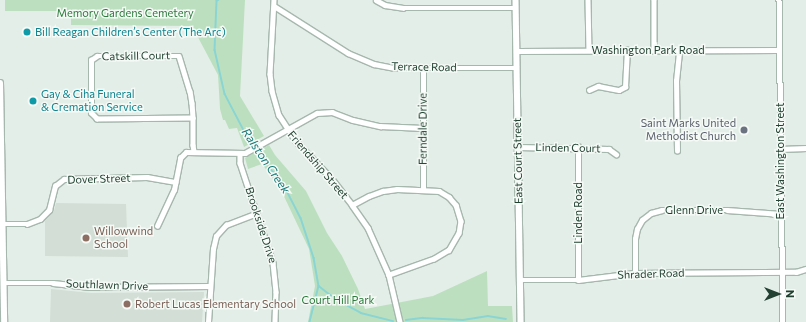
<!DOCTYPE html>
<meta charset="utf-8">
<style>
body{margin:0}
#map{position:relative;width:806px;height:322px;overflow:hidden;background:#e4eee8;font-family:Commissioner,sans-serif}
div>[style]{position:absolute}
.built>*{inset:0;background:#d2ded6}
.green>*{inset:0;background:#bce0bf}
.stream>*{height:1.5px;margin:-0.75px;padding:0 0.75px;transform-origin:0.75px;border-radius:0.75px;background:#8ad5d3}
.roads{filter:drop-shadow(1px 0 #a6b7ae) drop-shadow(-1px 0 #a6b7ae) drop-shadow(0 1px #a6b7ae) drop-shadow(0 -1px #a6b7ae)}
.minor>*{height:4.5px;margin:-2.25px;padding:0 2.25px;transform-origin:2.25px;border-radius:2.25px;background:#fff}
.tertiary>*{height:5.5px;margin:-2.75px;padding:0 2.75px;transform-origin:2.75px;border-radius:2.75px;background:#fff}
.secondary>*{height:6px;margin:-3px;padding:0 3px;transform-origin:3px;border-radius:3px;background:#fff}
.dots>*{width:11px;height:11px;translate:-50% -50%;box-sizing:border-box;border:2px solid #f5faf6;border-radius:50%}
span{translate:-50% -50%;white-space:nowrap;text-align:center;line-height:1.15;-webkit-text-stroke:3px #f5faf6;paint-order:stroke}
.park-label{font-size:11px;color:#2a7a3a}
.culture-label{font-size:11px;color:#0d838f}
.left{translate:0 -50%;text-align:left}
.street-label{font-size:11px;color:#224133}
.worship-label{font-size:11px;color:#5b616d}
.right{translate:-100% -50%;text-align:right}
.education-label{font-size:11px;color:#785e54}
.water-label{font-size:12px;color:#197a79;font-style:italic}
.north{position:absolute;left:758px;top:274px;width:40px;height:40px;-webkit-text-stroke:3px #f5faf6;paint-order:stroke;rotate:90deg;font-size:11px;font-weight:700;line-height:16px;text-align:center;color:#224133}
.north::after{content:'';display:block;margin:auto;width:14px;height:18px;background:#224133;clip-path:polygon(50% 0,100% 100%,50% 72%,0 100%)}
</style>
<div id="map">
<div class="built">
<i style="clip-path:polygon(56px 203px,126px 204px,128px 257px,45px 256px,45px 221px,54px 211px)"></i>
<i style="clip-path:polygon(51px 289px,91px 293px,204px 292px,202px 322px,50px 322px)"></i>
</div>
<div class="green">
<i style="clip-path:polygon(5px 0,245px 0,240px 96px,264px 136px,244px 147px,237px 128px,229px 129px,225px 120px,223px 120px,220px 109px,218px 75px,192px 26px,71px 25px,71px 11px,5px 11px)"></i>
<i style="clip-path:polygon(269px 145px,275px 155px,306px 191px,327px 233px,342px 256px,358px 289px,365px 309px,433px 296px,487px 271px,488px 306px,512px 306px,513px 322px,308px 322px,315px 286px,309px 249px,280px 188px,262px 164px,248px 169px,245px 158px)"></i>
</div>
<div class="stream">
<i style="left:219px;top:0;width:2px;rotate:153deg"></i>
<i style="left:217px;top:1px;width:49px;rotate:92.3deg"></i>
<i style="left:215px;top:50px;width:45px;rotate:77.2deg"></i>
<i style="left:225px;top:94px;width:50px;rotate:62.4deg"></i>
<i style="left:248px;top:138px;width:28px;rotate:55deg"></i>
<i style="left:264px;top:161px;width:31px;rotate:50deg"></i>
<i style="left:284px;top:185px;width:37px;rotate:63deg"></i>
<i style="left:301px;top:218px;width:42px;rotate:72deg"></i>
<i style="left:314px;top:258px;width:28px;rotate:80deg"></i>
<i style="left:319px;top:286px;width:37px;rotate:104deg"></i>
<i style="left:319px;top:286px;width:23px;rotate:38deg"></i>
<i style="left:337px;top:300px;width:27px;rotate:28deg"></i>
<i style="left:361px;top:313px;width:33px;rotate:14deg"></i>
<i style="left:406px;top:320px;width:17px;rotate:-7deg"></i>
<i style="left:423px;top:318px;width:40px;rotate:2.9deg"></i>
<i style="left:463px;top:320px;width:25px;rotate:-9deg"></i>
<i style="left:488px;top:316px;width:18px;rotate:9deg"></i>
</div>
<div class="roads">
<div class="minor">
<i style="left:274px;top:0;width:74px;rotate:93.1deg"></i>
<i style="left:270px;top:74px;width:17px;rotate:83deg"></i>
<i style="left:272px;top:91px;width:25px;rotate:74deg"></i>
<i style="left:279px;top:115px;width:30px;rotate:57deg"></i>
<i style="left:295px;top:140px;width:54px;rotate:46.5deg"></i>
<i style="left:332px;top:179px;width:33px;rotate:52deg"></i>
<i style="left:352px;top:205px;width:28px;rotate:55deg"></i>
<i style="left:368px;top:228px;width:51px;rotate:65.9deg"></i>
<i style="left:389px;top:275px;width:48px;rotate:76.8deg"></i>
<i style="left:376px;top:0;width:10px;rotate:29deg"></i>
<i style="left:385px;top:5px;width:18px;rotate:9deg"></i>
<i style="left:403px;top:8px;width:113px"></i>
<i style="left:588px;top:0;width:50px;rotate:88.9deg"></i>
<i style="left:654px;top:0;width:50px;rotate:90deg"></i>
<i style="left:779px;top:0;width:322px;rotate:89.3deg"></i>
<i style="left:274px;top:6px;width:88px;rotate:32.4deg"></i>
<i style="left:348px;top:53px;width:28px;rotate:23deg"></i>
<i style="left:374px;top:64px;width:21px;rotate:11deg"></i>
<i style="left:395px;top:68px;width:122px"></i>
<i style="left:517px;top:51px;width:262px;rotate:-0.2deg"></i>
<i style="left:589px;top:90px;width:10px;rotate:-24deg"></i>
<i style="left:598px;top:86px;width:21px;rotate:11deg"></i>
<i style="left:619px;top:90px;width:7px;rotate:-27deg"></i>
<i style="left:625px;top:87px;width:37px;rotate:-87deg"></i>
<i style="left:193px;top:118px;width:96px;rotate:179.4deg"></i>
<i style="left:97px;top:119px;width:8px;rotate:-135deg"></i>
<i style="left:91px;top:113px;width:53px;rotate:-90deg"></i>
<i style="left:91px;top:60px;width:7px;rotate:-34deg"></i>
<i style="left:97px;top:56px;width:82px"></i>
<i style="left:179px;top:56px;width:37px;rotate:73deg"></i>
<i style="left:190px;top:91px;width:12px;rotate:81deg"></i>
<i style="left:192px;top:103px;width:15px;rotate:86deg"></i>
<i style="left:193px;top:118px;width:27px;rotate:90deg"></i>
<i style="left:193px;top:145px;width:6px;rotate:81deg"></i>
<i style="left:518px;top:147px;width:91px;rotate:1.3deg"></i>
<i style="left:609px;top:149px;width:9px;rotate:36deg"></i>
<i style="left:780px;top:149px;width:26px;rotate:-2deg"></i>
<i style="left:677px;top:151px;width:70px;rotate:-90.8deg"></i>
<i style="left:676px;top:81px;width:31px;rotate:-84deg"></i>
<i style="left:240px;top:153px;width:10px;rotate:90deg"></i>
<i style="left:240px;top:163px;width:105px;rotate:71.7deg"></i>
<i style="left:273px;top:263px;width:29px;rotate:84deg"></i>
<i style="left:276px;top:292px;width:30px;rotate:92deg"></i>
<i style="left:423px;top:190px;width:122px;rotate:-90deg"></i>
<i style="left:352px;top:205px;width:19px;rotate:-28deg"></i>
<i style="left:369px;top:196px;width:15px;rotate:-20deg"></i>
<i style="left:383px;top:191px;width:14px;rotate:-8deg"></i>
<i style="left:397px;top:189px;width:42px;rotate:2.7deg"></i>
<i style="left:439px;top:191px;width:12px;rotate:31deg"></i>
<i style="left:449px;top:197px;width:11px;rotate:49deg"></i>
<i style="left:456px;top:205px;width:17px;rotate:73deg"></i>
<i style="left:461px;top:221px;width:12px;rotate:99deg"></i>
<i style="left:459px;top:233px;width:20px;rotate:120deg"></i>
<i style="left:449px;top:250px;width:17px;rotate:149deg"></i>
<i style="left:434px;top:259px;width:48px;rotate:160.4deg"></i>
<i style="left:1px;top:224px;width:26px"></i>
<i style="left:27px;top:224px;width:14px;rotate:-21deg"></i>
<i style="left:40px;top:219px;width:13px;rotate:-45deg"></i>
<i style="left:49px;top:210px;width:25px;rotate:-76deg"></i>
<i style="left:55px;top:186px;width:11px;rotate:-38deg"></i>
<i style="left:64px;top:179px;width:83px;rotate:-1.4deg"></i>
<i style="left:147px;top:177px;width:29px;rotate:10deg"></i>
<i style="left:157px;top:226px;width:40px;rotate:-65deg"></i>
<i style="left:174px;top:190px;width:33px;rotate:-79deg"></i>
<i style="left:180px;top:158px;width:8px;rotate:-45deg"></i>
<i style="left:186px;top:152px;width:59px;rotate:1deg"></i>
<i style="left:245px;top:153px;width:82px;rotate:-29.1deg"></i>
<i style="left:317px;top:113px;width:15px;rotate:-4deg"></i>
<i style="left:332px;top:112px;width:22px;rotate:21deg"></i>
<i style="left:353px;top:120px;width:28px;rotate:13deg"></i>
<i style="left:380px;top:126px;width:43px;rotate:2.7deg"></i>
<i style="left:635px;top:273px;width:34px;rotate:-90deg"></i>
<i style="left:635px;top:239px;width:10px;rotate:-79deg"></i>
<i style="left:637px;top:229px;width:10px;rotate:-61deg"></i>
<i style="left:642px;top:220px;width:11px;rotate:-38deg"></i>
<i style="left:651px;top:213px;width:11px;rotate:-15deg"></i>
<i style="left:662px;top:210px;width:65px"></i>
<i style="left:727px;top:210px;width:54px;rotate:4.2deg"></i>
<i style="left:520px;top:280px;width:58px"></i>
<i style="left:578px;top:280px;width:57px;rotate:-7deg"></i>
<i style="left:635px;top:273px;width:161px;rotate:-0.4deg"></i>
<i style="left:796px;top:272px;width:10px;rotate:-17deg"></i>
<i style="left:578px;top:280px;width:133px;rotate:-90deg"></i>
<i style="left:3px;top:283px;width:50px"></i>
<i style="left:53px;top:283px;width:37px;rotate:6deg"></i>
<i style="left:90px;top:287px;width:120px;rotate:-0.5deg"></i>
<i style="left:208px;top:322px;width:73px;rotate:-86.1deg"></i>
<i style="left:213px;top:249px;width:13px;rotate:-77deg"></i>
<i style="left:216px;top:236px;width:15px;rotate:-48deg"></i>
<i style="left:226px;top:225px;width:33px;rotate:-21deg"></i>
</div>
<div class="tertiary">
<i style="left:516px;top:0;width:322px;rotate:89.1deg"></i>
</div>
<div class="secondary">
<i style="left:0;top:83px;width:239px;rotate:89deg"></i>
</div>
</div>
<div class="dots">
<i style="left:27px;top:32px;background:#0f9aa8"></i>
<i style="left:33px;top:101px;background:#0f9aa8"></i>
<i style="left:744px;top:130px;background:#6b7280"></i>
<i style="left:86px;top:238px;background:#8d6e63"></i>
<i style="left:127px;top:304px;background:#8d6e63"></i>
</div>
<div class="park-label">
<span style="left:125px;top:13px">Memory Gardens Cemetery</span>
<span style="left:338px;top:300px">Court Hill Park</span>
</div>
<div class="culture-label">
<span class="left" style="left:35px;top:32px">Bill Reagan Children’s Center (The Arc)</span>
<span class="left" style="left:41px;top:101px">Gay &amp; Ciha Funeral<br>&amp; Cremation Service</span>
</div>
<div class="street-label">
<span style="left:648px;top:50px">Washington Park Road</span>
<span style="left:136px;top:56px;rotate:-1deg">Catskill Court</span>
<span style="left:424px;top:67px;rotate:1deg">Terrace Road</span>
<span style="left:423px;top:129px;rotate:-90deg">Ferndale Drive</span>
<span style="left:568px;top:148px;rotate:1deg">Linden Court</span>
<span style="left:518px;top:161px;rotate:-91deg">East Court Street</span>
<span style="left:780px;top:161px;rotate:-90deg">East Washington Street</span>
<span style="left:318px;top:165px;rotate:49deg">Friendship Street</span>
<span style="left:99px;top:179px;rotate:-2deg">Dover Street</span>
<span style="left:694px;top:210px">Glenn Drive</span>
<span style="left:578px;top:213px;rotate:-90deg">Linden Road</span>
<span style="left:261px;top:225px;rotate:72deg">Brookside Drive</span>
<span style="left:651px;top:274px;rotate:-2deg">Shrader Road</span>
<span style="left:107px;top:285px;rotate:2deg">Southlawn Drive</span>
</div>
<div class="worship-label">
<span class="right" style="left:736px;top:130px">Saint Marks United<br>Methodist Church</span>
</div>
<div class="education-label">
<span class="left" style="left:94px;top:238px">Willowwind<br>School</span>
<span class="left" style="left:135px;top:304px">Robert Lucas Elementary School</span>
</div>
<div class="water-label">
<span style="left:266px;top:161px;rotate:56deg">Ralston Creek</span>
</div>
<div class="north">N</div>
</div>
